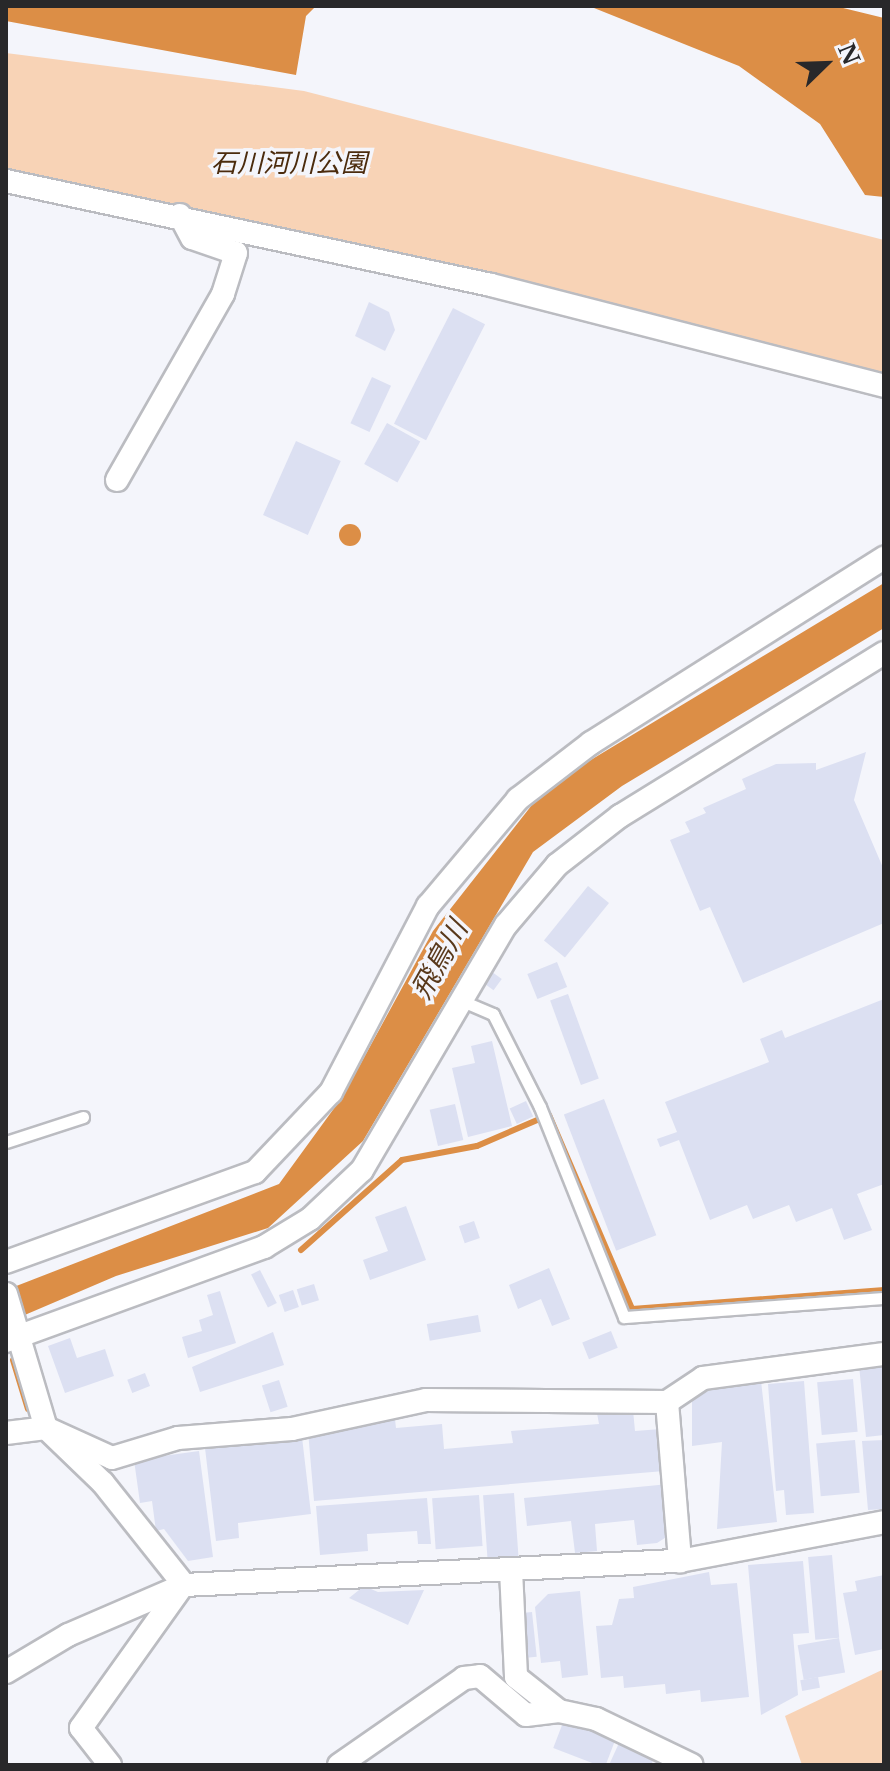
<!DOCTYPE html>
<meta charset="utf-8">
<style>
body{margin:0}
#map{position:relative;width:890px;height:1771px;overflow:hidden;background:#f4f5fb;font-family:"Libre Baskerville","Noto Sans JP",serif}
div>[style]{position:absolute}
.green>*{inset:0;background:#f8d3b6}
.water>*{inset:0;background:#dc8e46}
.round{border-radius:50%}
.stream>*{height:6px;margin:-3px;padding:0 3px;transform-origin:3px;border-radius:3px;background:#dc8e46}
.building>*{inset:0;background:#dce0f2;transform-origin:0 0}
.roads{filter:drop-shadow(2px 0 #bbbcc1) drop-shadow(-2px 0 #bbbcc1) drop-shadow(0 2px #bbbcc1) drop-shadow(0 -2px #bbbcc1)}
.lane>*{height:11px;margin:-5.5px;padding:0 5.5px;transform-origin:5.5px;border-radius:5.5px;background:#fff}
.street>*{height:22px;margin:-11px;padding:0 11px;transform-origin:11px;border-radius:11px;background:#fff}
span{translate:-50% -50%;white-space:nowrap;text-align:center;line-height:1.15;-webkit-text-stroke:7px #f4f5fb;paint-order:stroke}
.park-label{font-size:26px;color:#4b2b0d;font-style:italic}
.water-label{font-size:28px;color:#59391b;font-style:italic}
.frame{position:absolute;inset:0;border:8px solid #28282a;pointer-events:none}
.north{position:absolute;left:786px;top:24px;width:80px;height:80px;-webkit-text-stroke:6px #f4f5fb;paint-order:stroke;rotate:67deg;font-size:22px;font-weight:700;line-height:32px;text-align:center;color:#28282a}
.north::after{content:'';display:block;margin:auto;width:28px;height:36px;background:#28282a;clip-path:polygon(50% 0,100% 100%,50% 72%,0 100%)}
</style>
<div id="map">
<div class="green">
<i style="clip-path:polygon(6px 53px,304px 91px,884px 240px,884px 374px,6px 176px)"></i>
<i style="clip-path:polygon(884px 1669px,884px 1765px,802px 1765px,785px 1716px)"></i>
</div>
<div class="water">
<i style="clip-path:polygon(6px 6px,316px 6px,306px 16px,296px 75px,6px 21px)"></i>
<i style="clip-path:polygon(589px 6px,835px 6px,884px 18px,884px 197px,865px 195px,820px 124px,739px 66px)"></i>
<i class="round" style="left:339px;top:524px;width:22px;height:22px"></i>
<i style="clip-path:polygon(884px 583px,884px 628px,622px 786px,533px 852px,363px 1141px,268px 1228px,116px 1276px,6px 1323px,6px 1290px,279px 1184px,343px 1096px,433px 931px,546px 787px)"></i>
</div>
<div class="stream">
<i style="left:549px;top:1115px;width:211px;rotate:66.8deg"></i>
<i style="left:632px;top:1309px;width:253px;rotate:-4.3deg"></i>
<i style="left:301px;top:1250px;width:135px;rotate:-41.7deg"></i>
<i style="left:402px;top:1160px;width:76px;rotate:-10.6deg"></i>
<i style="left:477px;top:1146px;width:65px;rotate:-23.4deg"></i>
<i style="left:13px;top:1360px;width:51px;rotate:73deg"></i>
</div>
<div class="building">
<i style="clip-path:polygon(369px 302px,389px 312px,395px 330px,385px 351px,355px 336px)"></i>
<i style="left:453px;top:308px;width:36px;height:130px;rotate:27deg"></i>
<i style="left:372px;top:377px;width:21px;height:51px;rotate:25deg"></i>
<i style="left:387px;top:423px;width:38px;height:47px;rotate:29deg"></i>
<i style="left:296px;top:441px;width:49px;height:81px;rotate:24deg"></i>
<i style="clip-path:polygon(866px 752px,854px 800px,884px 870px,884px 923px,743px 983px,710px 907px,700px 911px,670px 840px,690px 832px,685px 822px,706px 813px,703px 808px,746px 789px,742px 779px,776px 764px,816px 763px,816px 770px)"></i>
<i style="left:588px;top:886px;width:27px;height:70px;rotate:39deg"></i>
<i style="left:557px;top:962px;width:27px;height:32px;rotate:68deg"></i>
<i style="left:488px;top:969px;width:17px;height:14px;rotate:36deg"></i>
<i style="left:568px;top:994px;width:90px;height:19px;rotate:70deg"></i>
<i style="clip-path:polygon(884px 999px,884px 1184px,857px 1194px,872px 1230px,844px 1240px,832px 1208px,796px 1222px,789px 1205px,753px 1219px,747px 1205px,710px 1220px,679px 1140px,660px 1147px,657px 1139px,677px 1132px,665px 1102px,769px 1062px,760px 1039px,782px 1030px,785px 1038px)"></i>
<i style="clip-path:polygon(492px 1041px,512px 1126px,468px 1137px,452px 1068px,475px 1063px,471px 1046px)"></i>
<i style="left:604px;top:1099px;width:146px;height:43px;rotate:69deg"></i>
<i style="left:526px;top:1101px;width:17px;height:18px;rotate:65deg"></i>
<i style="left:455px;top:1104px;width:37px;height:26px;rotate:77deg"></i>
<i style="clip-path:polygon(406px 1206px,426px 1260px,370px 1280px,363px 1260px,388px 1251px,375px 1217px)"></i>
<i style="left:474px;top:1221px;width:18px;height:16px;rotate:71deg"></i>
<i style="clip-path:polygon(549px 1268px,570px 1319px,552px 1326px,541px 1299px,518px 1309px,509px 1285px)"></i>
<i style="left:260px;top:1270px;width:37px;height:10px;rotate:63deg"></i>
<i style="left:314px;top:1284px;width:17px;height:18px;rotate:73deg"></i>
<i style="left:293px;top:1290px;width:18px;height:15px;rotate:71deg"></i>
<i style="clip-path:polygon(220px 1291px,236px 1343px,188px 1358px,182px 1337px,202px 1331px,199px 1320px,213px 1315px,207px 1295px)"></i>
<i style="left:478px;top:1315px;width:17px;height:52px;rotate:80deg"></i>
<i style="left:611px;top:1331px;width:18px;height:31px;rotate:68deg"></i>
<i style="clip-path:polygon(273px 1332px,284px 1365px,200px 1392px,192px 1367px)"></i>
<i style="clip-path:polygon(70px 1338px,77px 1358px,105px 1349px,114px 1376px,65px 1393px,48px 1346px)"></i>
<i style="clip-path:polygon(884px 1363px,884px 1435px,866px 1437px,859px 1365px)"></i>
<i style="clip-path:polygon(760px 1372px,777px 1522px,717px 1529px,722px 1442px,692px 1446px,692px 1397px)"></i>
<i style="left:145px;top:1373px;width:14px;height:19px;rotate:69deg"></i>
<i style="left:853px;top:1379px;width:53px;height:36px;rotate:85deg"></i>
<i style="left:279px;top:1380px;width:28px;height:18px;rotate:72deg"></i>
<i style="clip-path:polygon(804px 1381px,814px 1513px,786px 1515px,784px 1490px,776px 1491px,768px 1384px)"></i>
<i style="clip-path:polygon(633px 1410px,635px 1431px,661px 1429px,664px 1471px,314px 1501px,308px 1431px,395px 1419px,396px 1428px,442px 1424px,444px 1449px,513px 1443px,511px 1431px,599px 1424px,597px 1413px)"></i>
<i style="clip-path:polygon(302px 1437px,311px 1514px,238px 1523px,239px 1538px,216px 1541px,205px 1448px)"></i>
<i style="left:855px;top:1440px;width:53px;height:39px;rotate:85deg"></i>
<i style="clip-path:polygon(884px 1440px,884px 1509px,868px 1510px,862px 1441px)"></i>
<i style="clip-path:polygon(199px 1451px,213px 1557px,188px 1561px,164px 1529px,156px 1531px,152px 1501px,140px 1503px,134px 1460px)"></i>
<i style="clip-path:polygon(669px 1484px,668px 1536px,657px 1543px,637px 1545px,634px 1520px,595px 1524px,597px 1551px,575px 1553px,571px 1521px,527px 1526px,524px 1498px)"></i>
<i style="left:514px;top:1493px;width:64px;height:31px;rotate:86deg"></i>
<i style="left:479px;top:1495px;width:51px;height:47px;rotate:86deg"></i>
<i style="clip-path:polygon(427px 1498px,431px 1544px,418px 1544px,417px 1531px,367px 1534px,368px 1551px,320px 1555px,316px 1506px)"></i>
<i style="left:832px;top:1555px;width:83px;height:24px;rotate:85deg"></i>
<i style="clip-path:polygon(803px 1561px,809px 1633px,793px 1634px,798px 1695px,761px 1715px,748px 1565px)"></i>
<i style="clip-path:polygon(709px 1572px,711px 1585px,737px 1583px,749px 1697px,701px 1702px,700px 1690px,666px 1694px,665px 1684px,624px 1688px,623px 1676px,601px 1678px,596px 1626px,612px 1625px,619px 1599px,634px 1598px,633px 1587px)"></i>
<i style="clip-path:polygon(884px 1575px,884px 1649px,855px 1655px,843px 1593px,857px 1591px,855px 1581px)"></i>
<i style="clip-path:polygon(364px 1586px,378px 1592px,424px 1590px,408px 1625px,349px 1598px)"></i>
<i style="clip-path:polygon(580px 1591px,588px 1675px,562px 1678px,560px 1661px,541px 1663px,535px 1607px,548px 1594px)"></i>
<i style="left:532px;top:1612px;width:45px;height:13px;rotate:84deg"></i>
<i style="left:839px;top:1638px;width:35px;height:42px;rotate:80deg"></i>
<i style="left:818px;top:1677px;width:11px;height:18px;rotate:80deg"></i>
<i style="left:564px;top:1720px;width:55px;height:30px;rotate:21deg"></i>
<i style="clip-path:polygon(619px 1743px,654px 1758px,651px 1765px,609px 1765px)"></i>
</div>
<div class="roads">
<div class="lane">
<i style="left:460px;top:1000px;width:36px;rotate:23deg"></i>
<i style="left:493px;top:1014px;width:104px;rotate:63.2deg"></i>
<i style="left:540px;top:1107px;width:226px;rotate:68.2deg"></i>
<i style="left:624px;top:1317px;width:261px;rotate:-4.2deg"></i>
<i style="left:6px;top:1142px;width:81px;rotate:-18deg"></i>
</div>
<div class="street">
<i style="left:6px;top:181px;width:496px;rotate:12.1deg"></i>
<i style="left:491px;top:285px;width:406px;rotate:14.4deg"></i>
<i style="left:117px;top:480px;width:214px;rotate:-60.3deg"></i>
<i style="left:223px;top:294px;width:43px;rotate:-72.4deg"></i>
<i style="left:236px;top:253px;width:46px;rotate:-161.2deg"></i>
<i style="left:192px;top:238px;width:26px;rotate:-118deg"></i>
<i style="left:6px;top:1262px;width:265px;rotate:-19.9deg"></i>
<i style="left:255px;top:1172px;width:110px;rotate:-46.5deg"></i>
<i style="left:331px;top:1092px;width:210px;rotate:-62.5deg"></i>
<i style="left:428px;top:906px;width:140px;rotate:-49.9deg"></i>
<i style="left:518px;top:799px;width:92px;rotate:-37.5deg"></i>
<i style="left:591px;top:743px;width:347px;rotate:-32.3deg"></i>
<i style="left:6px;top:1294px;width:140px;rotate:73.4deg"></i>
<i style="left:46px;top:1428px;width:79px;rotate:44deg"></i>
<i style="left:103px;top:1483px;width:130px;rotate:51.5deg"></i>
<i style="left:6px;top:1341px;width:275px;rotate:-20deg"></i>
<i style="left:264px;top:1247px;width:54px;rotate:-31.3deg"></i>
<i style="left:310px;top:1219px;width:71px;rotate:-43.3deg"></i>
<i style="left:362px;top:1170px;width:284px;rotate:-59.6deg"></i>
<i style="left:506px;top:925px;width:79px;rotate:-49.6deg"></i>
<i style="left:557px;top:865px;width:80px;rotate:-37.9deg"></i>
<i style="left:620px;top:816px;width:310px;rotate:-31.7deg"></i>
<i style="left:667px;top:1402px;width:160px;rotate:85.3deg"></i>
<i style="left:6px;top:1433px;width:40px;rotate:-7.1deg"></i>
<i style="left:46px;top:1428px;width:72px;rotate:24.4deg"></i>
<i style="left:112px;top:1458px;width:69px;rotate:-16.9deg"></i>
<i style="left:178px;top:1438px;width:114px;rotate:-4.5deg"></i>
<i style="left:292px;top:1429px;width:137px;rotate:-12.2deg"></i>
<i style="left:426px;top:1400px;width:241px;rotate:0.5deg"></i>
<i style="left:667px;top:1402px;width:43px;rotate:-33.7deg"></i>
<i style="left:703px;top:1378px;width:183px;rotate:-7.6deg"></i>
<i style="left:511px;top:1570px;width:107px;rotate:87.3deg"></i>
<i style="left:516px;top:1677px;width:55px;rotate:38.3deg"></i>
<i style="left:6px;top:1672px;width:72px;rotate:-30.8deg"></i>
<i style="left:68px;top:1635px;width:126px;rotate:-23.3deg"></i>
<i style="left:184px;top:1585px;width:497px;rotate:-2.8deg"></i>
<i style="left:680px;top:1561px;width:208px;rotate:-10.8deg"></i>
<i style="left:110px;top:1765px;width:47px;rotate:-128.1deg"></i>
<i style="left:81px;top:1728px;width:172px;rotate:-54.5deg"></i>
<i style="left:339px;top:1765px;width:152px;rotate:-34.8deg"></i>
<i style="left:464px;top:1678px;width:16px;rotate:-7deg"></i>
<i style="left:480px;top:1676px;width:60px;rotate:40.3deg"></i>
<i style="left:526px;top:1715px;width:33px;rotate:-7deg"></i>
<i style="left:559px;top:1711px;width:38px;rotate:12deg"></i>
<i style="left:596px;top:1719px;width:106px;rotate:25.6deg"></i>
</div>
</div>
<div class="park-label">
<span style="left:289px;top:164px">石川河川公園</span>
</div>
<div class="water-label">
<span style="left:440px;top:960px;rotate:-61deg">飛鳥川</span>
</div>
<div class="frame"></div>
<div class="north">N</div>
</div>
